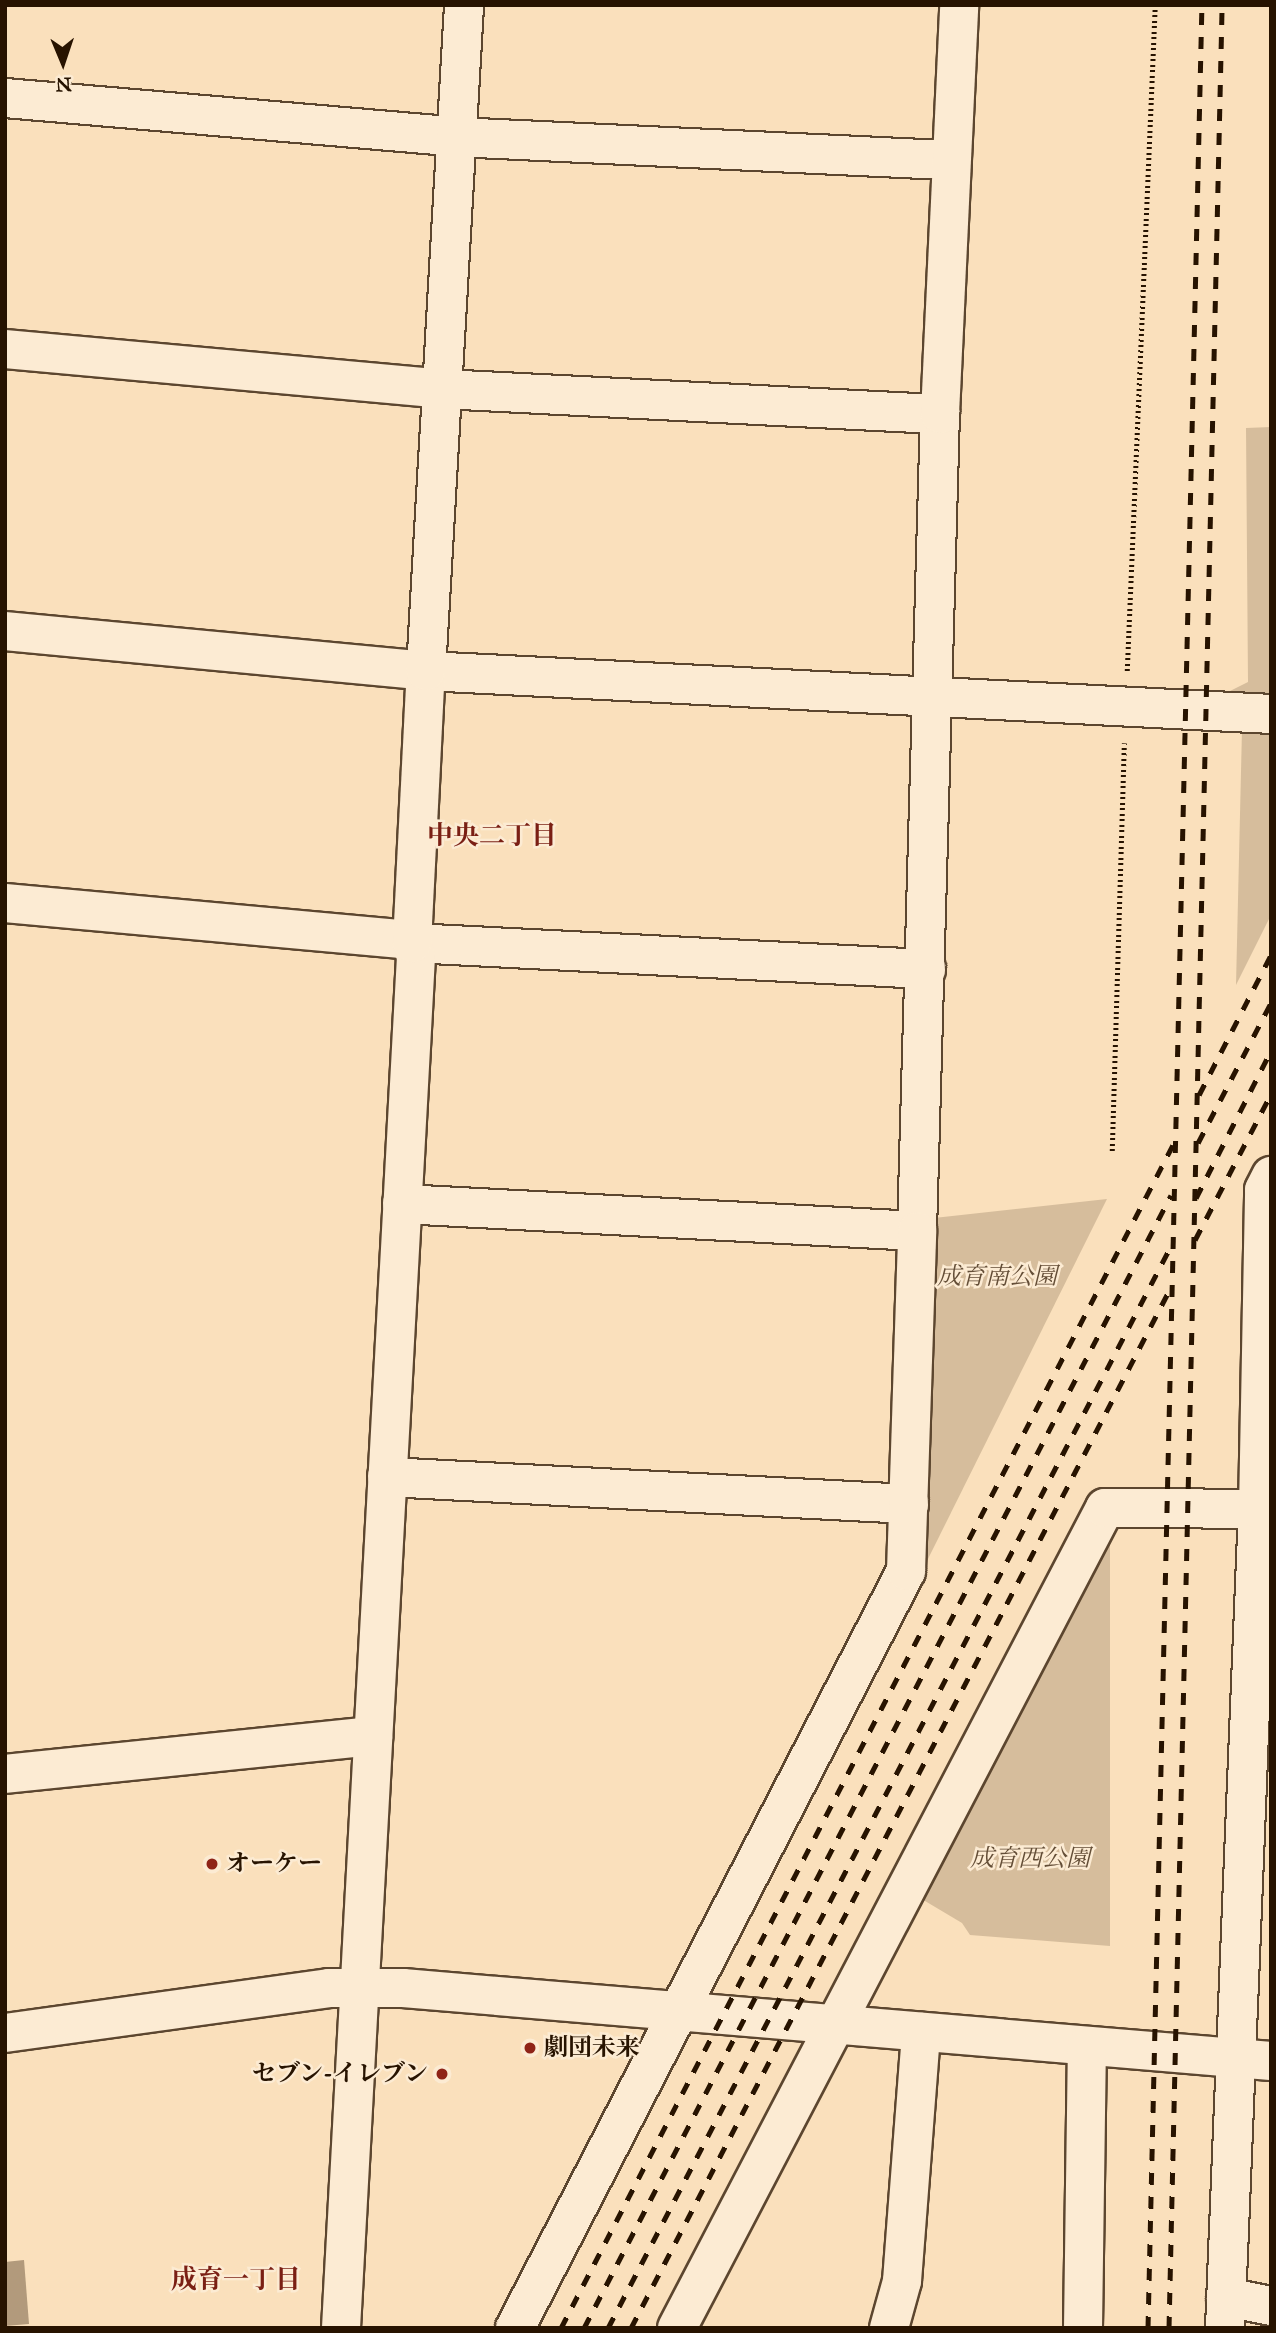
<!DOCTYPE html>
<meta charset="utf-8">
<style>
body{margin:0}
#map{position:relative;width:1276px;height:2333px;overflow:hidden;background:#fae0bc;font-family:"IM FELL Great Primer","Noto Serif JP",serif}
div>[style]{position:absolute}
.green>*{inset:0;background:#d6bd9c}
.water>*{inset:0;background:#b29a7c}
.path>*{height:4.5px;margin-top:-2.25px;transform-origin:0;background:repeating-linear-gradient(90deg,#271300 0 2px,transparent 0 5.5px)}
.roads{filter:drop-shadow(2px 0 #5c462f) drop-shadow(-2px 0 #5c462f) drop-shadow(0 2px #5c462f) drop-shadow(0 -2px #5c462f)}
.minor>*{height:38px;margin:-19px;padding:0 19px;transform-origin:19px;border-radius:19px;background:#fcebd3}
.rail>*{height:5px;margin-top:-2.5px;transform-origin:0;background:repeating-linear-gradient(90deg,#271300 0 12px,transparent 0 24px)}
.dots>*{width:19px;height:19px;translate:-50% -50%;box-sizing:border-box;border:4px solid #fcebd3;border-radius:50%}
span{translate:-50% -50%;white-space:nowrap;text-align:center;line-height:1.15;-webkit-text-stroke:5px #fcebd3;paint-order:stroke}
.park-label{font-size:24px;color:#644e37;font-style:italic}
.poi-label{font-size:24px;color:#271300;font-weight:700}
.left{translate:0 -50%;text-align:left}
.right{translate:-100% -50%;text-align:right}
.neighbourhood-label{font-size:26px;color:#7a1f14;font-weight:700}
.frame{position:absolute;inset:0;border:7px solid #271300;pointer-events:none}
.north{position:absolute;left:28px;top:28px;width:70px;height:70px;-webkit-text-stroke:5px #fcebd3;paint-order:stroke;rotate:178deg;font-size:19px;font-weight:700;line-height:28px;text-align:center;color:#271300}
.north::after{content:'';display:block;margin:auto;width:24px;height:32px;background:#271300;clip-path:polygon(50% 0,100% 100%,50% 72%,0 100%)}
</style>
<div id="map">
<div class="green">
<i style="clip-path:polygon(1271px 427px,1271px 697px,1220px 696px,1248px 682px,1246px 428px)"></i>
<i style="clip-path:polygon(1242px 729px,1271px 730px,1271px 915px,1236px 985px)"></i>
<i style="clip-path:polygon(1107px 1199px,923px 1569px,934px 1218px)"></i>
<i style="clip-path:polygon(1110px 1527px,1110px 1946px,970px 1935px,962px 1923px,920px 1898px)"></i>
</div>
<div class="water">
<i style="clip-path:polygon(24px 2260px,29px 2324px,5px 2326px,5px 2262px)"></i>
</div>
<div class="path">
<i style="left:1127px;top:671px;width:667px;rotate:-87.59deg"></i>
<i style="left:1112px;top:1151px;width:408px;rotate:-88.3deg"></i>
</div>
<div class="roads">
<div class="minor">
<i style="left:5px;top:98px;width:453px;rotate:4.9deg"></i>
<i style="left:456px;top:137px;width:495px;rotate:2.7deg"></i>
<i style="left:5px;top:349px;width:439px;rotate:5.2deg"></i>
<i style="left:442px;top:389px;width:499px;rotate:2.9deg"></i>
<i style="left:5px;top:631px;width:423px;rotate:5.4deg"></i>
<i style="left:426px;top:671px;width:846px;rotate:2.91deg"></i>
<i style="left:5px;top:903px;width:398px;rotate:5.2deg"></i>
<i style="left:401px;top:939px;width:12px;rotate:20deg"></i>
<i style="left:412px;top:943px;width:515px;rotate:2.9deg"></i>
<i style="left:402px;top:1204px;width:516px;rotate:3deg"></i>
<i style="left:917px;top:1231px;width:817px;rotate:-88.39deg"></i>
<i style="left:940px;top:414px;width:409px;rotate:-87.3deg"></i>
<i style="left:387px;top:1477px;width:523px;rotate:2.96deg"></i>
<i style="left:5px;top:1774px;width:370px;rotate:-5.9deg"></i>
<i style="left:5px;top:2033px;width:327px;rotate:-7.9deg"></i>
<i style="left:329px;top:1988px;width:74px"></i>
<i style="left:403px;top:1988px;width:871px;rotate:4.81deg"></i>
<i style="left:1226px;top:2297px;width:46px;rotate:11.3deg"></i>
<i style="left:341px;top:2328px;width:1373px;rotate:-86.87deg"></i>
<i style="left:416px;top:957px;width:15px;rotate:-106deg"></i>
<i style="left:412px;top:943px;width:272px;rotate:-87.1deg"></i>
<i style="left:426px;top:671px;width:667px;rotate:-86.73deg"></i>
<i style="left:515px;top:2328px;width:852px;rotate:-62.68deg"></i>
<i style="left:906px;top:1571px;width:340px;rotate:-88.1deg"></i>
<i style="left:677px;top:2328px;width:925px;rotate:-62.44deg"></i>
<i style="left:1105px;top:1508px;width:166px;rotate:0.3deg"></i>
<i style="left:889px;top:2328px;width:49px;rotate:-74.5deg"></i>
<i style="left:902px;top:2281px;width:250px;rotate:-85.6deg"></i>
<i style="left:1083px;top:2328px;width:282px;rotate:-89.2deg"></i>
<i style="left:1225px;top:2328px;width:820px;rotate:-87.69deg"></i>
<i style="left:1258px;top:1509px;width:319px;rotate:-88.9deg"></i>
<i style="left:1264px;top:1190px;width:16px;rotate:-63deg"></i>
</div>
</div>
<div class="rail">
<i style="left:1199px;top:1095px;width:157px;rotate:-62.8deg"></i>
<i style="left:1198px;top:1143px;width:158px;rotate:-62.5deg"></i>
<i style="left:1196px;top:1198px;width:165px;rotate:-63deg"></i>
<i style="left:1195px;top:1240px;width:165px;rotate:-62.5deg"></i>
<i style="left:561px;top:2328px;width:1332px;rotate:-62.65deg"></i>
<i style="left:584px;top:2328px;width:1276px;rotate:-62.61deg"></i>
<i style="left:608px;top:2328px;width:1217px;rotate:-62.51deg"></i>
<i style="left:631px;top:2328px;width:1166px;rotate:-62.58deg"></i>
<i style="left:1148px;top:2328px;width:2324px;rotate:-88.67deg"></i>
<i style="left:1169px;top:2328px;width:2324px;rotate:-88.69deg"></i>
</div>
<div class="dots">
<i style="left:212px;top:1864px;background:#8f2418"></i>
<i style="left:530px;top:2048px;background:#8f2418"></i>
<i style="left:442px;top:2074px;background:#8f2418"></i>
</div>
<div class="park-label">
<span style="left:997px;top:1277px">成育南公園</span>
<span style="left:1030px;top:1859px">成育西公園</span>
</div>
<div class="poi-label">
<span class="left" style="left:226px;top:1864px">オーケー</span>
<span class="left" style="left:544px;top:2048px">劇団未来</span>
<span class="right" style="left:428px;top:2074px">セブン-イレブン</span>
</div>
<div class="neighbourhood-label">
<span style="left:492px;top:836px">中央二丁目</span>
<span style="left:236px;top:2280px">成育一丁目</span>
</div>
<div class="frame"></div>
<div class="north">N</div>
</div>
